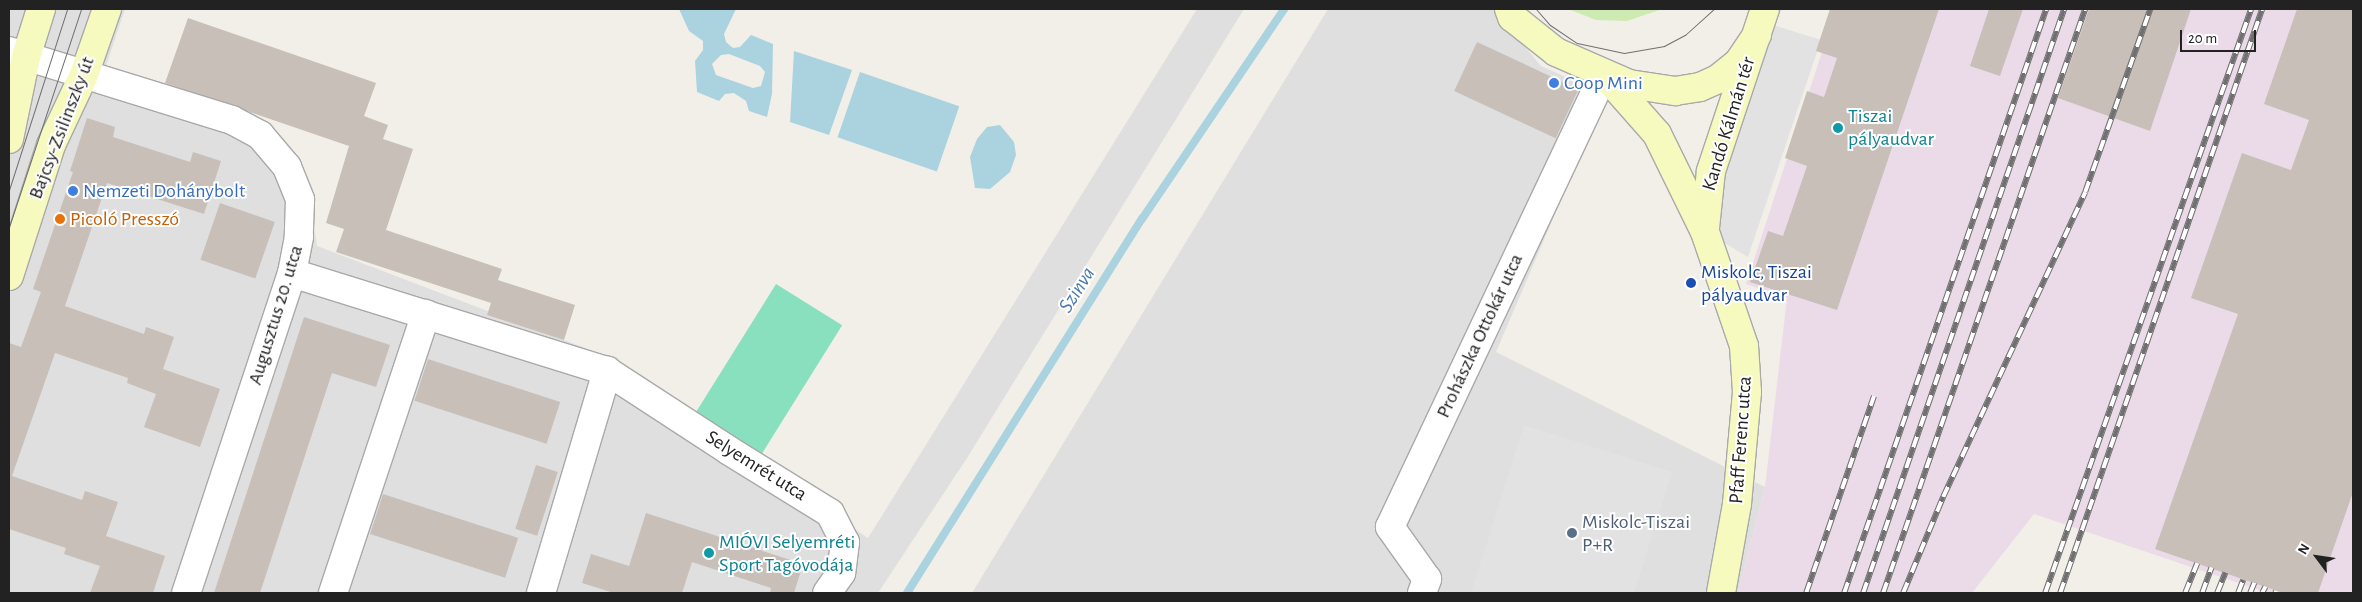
<!DOCTYPE html>
<meta charset="utf-8">
<style>
body{margin:0}
#map{position:relative;width:2362px;height:602px;overflow:hidden;background:#f2efe9;font-family:"Alegreya Sans",sans-serif}
div>[style]{position:absolute}
.residential>*{inset:0;background:#e0dfdf}
.industrial>*{inset:0;background:#ebdbe8}
.grass>*{inset:0;background:#cdebb0}
.pitch>*{inset:0;background:#88e0be;transform-origin:0 0}
.parking>*{inset:0;background:#e2e2e2}
.water>*{inset:0;background:#aad3df;transform-origin:0 0}
.stream>*{height:8px;margin:-4px;padding:0 4px;transform-origin:4px;border-radius:4px;background:#aad3df}
.building>*{inset:0;background:#c7bfb8;transform-origin:0 0}
.roads{filter:drop-shadow(1px 0 #a9a9a9) drop-shadow(-1px 0 #a9a9a9) drop-shadow(0 1px #a9a9a9) drop-shadow(0 -1px #a9a9a9)}
.street>*{height:28px;margin:-14px;padding:0 14px;transform-origin:14px;border-radius:14px;background:#fff}
.secondary>*{height:28px;margin:-14px;padding:0 14px;transform-origin:14px;border-radius:14px;background:#f7fabf}
.tram>*{height:1px;margin:-0.5px;padding:0 0.5px;transform-origin:0.5px;border-radius:0.5px;background:#707070}
.rail>*{height:5.5px;margin-top:-2.75px;transform-origin:0;background:repeating-linear-gradient(90deg,#fff 0 11px,#707070 0 22px);box-sizing:border-box;border-block:1px solid #707070}
.dots>*{width:14px;height:14px;translate:-50% -50%;box-sizing:border-box;border:2px solid #fff;border-radius:50%}
span{translate:-50% -50%;white-space:nowrap;text-align:center;line-height:1.15;-webkit-text-stroke:4px #fff;paint-order:stroke}
.shop-label{font-size:20px;color:#366cbe}
.left{translate:0 -50%;text-align:left}
.culture-label{font-size:20px;color:#0d838f}
.street-label{font-size:20px;color:#222}
.food-label{font-size:20px;color:#c56008}
.transit-label{font-size:20px;color:#164399}
.service-label{font-size:20px;color:#4e5e75}
.water-label{font-size:21px;color:#4a7aab;font-style:italic}
.frame{position:absolute;inset:0;border:10px solid #222;pointer-events:none}
.north{position:absolute;left:2292px;top:532px;width:50px;height:50px;-webkit-text-stroke:4px #fff;paint-order:stroke;rotate:301deg;font-size:14px;font-weight:700;line-height:20px;text-align:center;color:#222}
.north::after{content:'';display:block;margin:auto;width:18px;height:22px;background:#222;clip-path:polygon(50% 0,100% 100%,50% 72%,0 100%)}
.scale{position:absolute;left:2180px;top:30px;width:76px;height:22px;box-sizing:border-box;border:2px solid #222;border-top:0;padding-left:6px;font-size:15px;line-height:18px;white-space:nowrap;color:#222;-webkit-text-stroke:4px #fff;paint-order:stroke}
</style>
<div id="map">
<div class="residential">
<i style="clip-path:polygon(9px 9px,125px 9px,105px 69px,239px 114px,309px 190px,317px 246px,585px 348px,868px 538px,1197px 9px,1244px 9px,967px 458px,878px 593px,9px 593px)"></i>
<i style="clip-path:polygon(1328px 9px,1493px 9px,1541px 66px,1606px 95px,1496px 352px,1765px 487px,1738px 593px,972px 593px)"></i>
</div>
<div class="industrial">
<i style="clip-path:polygon(1836px 9px,2353px 9px,2353px 593px,2268px 593px,2034px 514px,1972px 593px,1738px 593px,1765px 487px,1787px 298px,1746px 284px)"></i>
</div>
<div class="grass">
<i style="clip-path:polygon(1568px 9px,1662px 9px,1627px 21px,1596px 20px)"></i>
</div>
<div class="pitch">
<i style="left:776px;top:284px;width:78px;height:152px;rotate:32deg"></i>
</div>
<div class="parking">
<i style="clip-path:polygon(1773px 25px,1821px 40px,1748px 257px,1713px 236px,1714px 202px)"></i>
<i style="clip-path:polygon(1524px 425px,1672px 472px,1634px 593px,1471px 593px)"></i>
</div>
<div class="water">
<i style="clip-path:polygon(evenodd,679px 9px,736px 9px,724px 34px,726px 42px,733px 48px,740px 47px,751px 35px,773px 44px,772px 94px,767px 117px,749px 111px,746px 101px,734px 93px,725px 94px,719px 101px,697px 92px,695px 61px,703px 50px,703px 41px,689px 31px,679px 9px,729px 54px,760px 66px,765px 72px,761px 86px,753px 88px,716px 75px,712px 64px,721px 55px,729px 54px)"></i>
<i style="clip-path:polygon(794px 51px,852px 70px,829px 135px,790px 122px)"></i>
<i style="left:860px;top:72px;width:105px;height:69px;rotate:19deg"></i>
<i style="clip-path:polygon(1000px 125px,1014px 142px,1016px 155px,1010px 172px,990px 189px,975px 188px,970px 157px,977px 139px,987px 127px)"></i>
</div>
<div class="stream">
<i style="left:907px;top:593px;width:442px;rotate:-57.9deg"></i>
<i style="left:1142px;top:219px;width:254px;rotate:-55.9deg"></i>
</div>
<div class="building">
<i style="clip-path:polygon(1830px 9px,1939px 9px,1837px 310px,1750px 282px,1768px 231px,1783px 236px,1807px 166px,1785px 158px,1807px 91px,1824px 97px,1837px 58px,1816px 51px)"></i>
<i style="clip-path:polygon(1989px 9px,2023px 9px,2000px 76px,1970px 66px)"></i>
<i style="clip-path:polygon(2089px 9px,2191px 9px,2150px 131px,2058px 98px)"></i>
<i style="clip-path:polygon(2297px 9px,2353px 9px,2353px 492px,2318px 593px,2283px 593px,2155px 549px,2238px 314px,2191px 298px,2242px 153px,2291px 170px,2309px 120px,2264px 104px)"></i>
<i style="clip-path:polygon(188px 18px,376px 83px,364px 116px,388px 125px,383px 139px,413px 149px,386px 230px,502px 269px,498px 280px,575px 305px,564px 340px,487px 315px,491px 303px,336px 252px,344px 229px,326px 223px,349px 146px,165px 83px)"></i>
<i style="left:1477px;top:42px;width:112px;height:54px;rotate:25deg"></i>
<i style="clip-path:polygon(87px 118px,115px 127px,113px 137px,190px 162px,193px 152px,221px 161px,204px 214px,107px 183px,65px 306px,144px 334px,146px 327px,174px 337px,163px 369px,220px 389px,200px 447px,144px 427px,156px 394px,127px 383px,128px 378px,55px 353px,12px 476px,82px 500px,85px 491px,118px 502px,106px 536px,165px 556px,153px 593px,90px 593px,100px 566px,64px 554px,66px 548px,9px 529px,9px 343px,21px 347px,41px 292px,33px 289px,73px 172px,70px 171px)"></i>
<i style="left:220px;top:203px;width:58px;height:60px;rotate:19deg"></i>
<i style="clip-path:polygon(304px 317px,390px 345px,376px 387px,332px 373px,260px 593px,214px 593px)"></i>
<i style="left:428px;top:359px;width:139px;height:44px;rotate:18deg"></i>
<i style="left:536px;top:465px;width:23px;height:67px;rotate:18deg"></i>
<i style="left:383px;top:494px;width:142px;height:42px;rotate:18deg"></i>
<i style="clip-path:polygon(646px 513px,803px 564px,794px 593px,770px 593px,771px 588px,692px 562px,682px 593px,614px 593px,582px 583px,591px 554px,629px 566px)"></i>
</div>
<div class="roads">
<div class="street">
<i style="left:9px;top:51px;width:233px;rotate:17.2deg"></i>
<i style="left:232px;top:120px;width:32px;rotate:28deg"></i>
<i style="left:260px;top:135px;width:42px;rotate:49.8deg"></i>
<i style="left:287px;top:167px;width:35px;rotate:68deg"></i>
<i style="left:300px;top:200px;width:37px;rotate:92deg"></i>
<i style="left:299px;top:237px;width:37px;rotate:101deg"></i>
<i style="left:292px;top:273px;width:337px;rotate:108.3deg"></i>
<i style="left:292px;top:273px;width:330px;rotate:17.3deg"></i>
<i style="left:607px;top:371px;width:145px;rotate:33.1deg"></i>
<i style="left:728px;top:450px;width:120px;rotate:31.7deg"></i>
<i style="left:830px;top:513px;width:33px;rotate:63deg"></i>
<i style="left:845px;top:542px;width:31px;rotate:97deg"></i>
<i style="left:841px;top:573px;width:24px;rotate:125deg"></i>
<i style="left:333px;top:593px;width:294px;rotate:-71.6deg"></i>
<i style="left:541px;top:593px;width:232px;rotate:-73.4deg"></i>
<i style="left:1422px;top:593px;width:15px;rotate:-70deg"></i>
<i style="left:1427px;top:579px;width:64px;rotate:-125.4deg"></i>
<i style="left:1390px;top:527px;width:501px;rotate:-64.71deg"></i>
</div>
<div class="secondary">
<i style="left:1509px;top:9px;width:9px;rotate:69deg"></i>
<i style="left:1512px;top:17px;width:56px;rotate:38.5deg"></i>
<i style="left:1556px;top:52px;width:80px;rotate:23.7deg"></i>
<i style="left:1629px;top:84px;width:47px;rotate:8.7deg"></i>
<i style="left:1675px;top:91px;width:25px;rotate:-9deg"></i>
<i style="left:1700px;top:87px;width:20px;rotate:-24deg"></i>
<i style="left:1718px;top:79px;width:26px;rotate:-39deg"></i>
<i style="left:1738px;top:63px;width:34px;rotate:-56deg"></i>
<i style="left:1604px;top:74px;width:80px;rotate:48.5deg"></i>
<i style="left:1657px;top:134px;width:109px;rotate:63.9deg"></i>
<i style="left:1705px;top:232px;width:120px;rotate:71.1deg"></i>
<i style="left:1744px;top:346px;width:46px;rotate:86.3deg"></i>
<i style="left:1747px;top:392px;width:112px;rotate:95.1deg"></i>
<i style="left:1737px;top:504px;width:90px;rotate:100.2deg"></i>
<i style="left:9px;top:139px;width:84px;rotate:-78.3deg"></i>
<i style="left:26px;top:57px;width:50px;rotate:-72.6deg"></i>
<i style="left:1705px;top:228px;width:57px;rotate:-84deg"></i>
<i style="left:1711px;top:171px;width:171px;rotate:-71.6deg"></i>
<i style="left:9px;top:276px;width:138px;rotate:-72.2deg"></i>
<i style="left:51px;top:145px;width:77px;rotate:-64.8deg"></i>
<i style="left:84px;top:75px;width:70px;rotate:-70.8deg"></i>
</div>
</div>
<div class="tram">
<i style="left:1536px;top:9px;width:21px;rotate:49deg"></i>
<i style="left:1550px;top:25px;width:32px;rotate:34deg"></i>
<i style="left:1577px;top:43px;width:48px;rotate:12deg"></i>
<i style="left:1624px;top:53px;width:41px;rotate:-9.9deg"></i>
<i style="left:1664px;top:46px;width:24px;rotate:-28deg"></i>
<i style="left:1685px;top:35px;width:39px;rotate:-42deg"></i>
<i style="left:9px;top:190px;width:190px;rotate:-72.2deg"></i>
<i style="left:9px;top:227px;width:230px;rotate:-71.7deg"></i>
</div>
<div class="rail">
<i style="left:1806px;top:593px;width:208px;rotate:-71deg"></i>
<i style="left:1844px;top:593px;width:618px;rotate:-70.92deg"></i>
<i style="left:1863px;top:593px;width:618px;rotate:-71.01deg"></i>
<i style="left:1883px;top:593px;width:618px;rotate:-70.92deg"></i>
<i style="left:1903px;top:593px;width:104px;rotate:-67.4deg"></i>
<i style="left:1943px;top:497px;width:336px;rotate:-65deg"></i>
<i style="left:2085px;top:192px;width:194px;rotate:-70.4deg"></i>
<i style="left:2045px;top:593px;width:619px;rotate:-70.57deg"></i>
<i style="left:2060px;top:593px;width:618px;rotate:-70.92deg"></i>
<i style="left:2185px;top:593px;width:32px;rotate:-68deg"></i>
<i style="left:2202px;top:593px;width:27px;rotate:-70deg"></i>
<i style="left:2217px;top:593px;width:22px;rotate:-68deg"></i>
<i style="left:2238px;top:593px;width:14px;rotate:-69deg"></i>
<i style="left:2250px;top:593px;width:11px;rotate:-68deg"></i>
<i style="left:2262px;top:593px;width:7px;rotate:-63deg"></i>
<i style="left:2275px;top:593px;width:2px;rotate:-63deg"></i>
</div>
<div class="dots">
<i style="left:1554px;top:83px;background:#3f7fe0"></i>
<i style="left:1838px;top:128px;background:#0f9aa8"></i>
<i style="left:73px;top:191px;background:#3f7fe0"></i>
<i style="left:60px;top:219px;background:#e8710a"></i>
<i style="left:1691px;top:283px;background:#1a4fb4"></i>
<i style="left:1572px;top:533px;background:#5c6f8a"></i>
<i style="left:709px;top:553px;background:#0f9aa8"></i>
</div>
<div class="shop-label">
<span class="left" style="left:1564px;top:83px">Coop Mini</span>
<span class="left" style="left:83px;top:191px">Nemzeti Dohánybolt</span>
</div>
<div class="culture-label">
<span class="left" style="left:1848px;top:128px">Tiszai<br>pályaudvar</span>
<span class="left" style="left:719px;top:554px">MIÓVI Selyemréti<br>Sport Tagóvodája</span>
</div>
<div class="street-label">
<span style="left:1729px;top:124px;rotate:-73deg">Kandó Kálmán tér</span>
<span style="left:62px;top:128px;rotate:-69deg">Bajcsy-Zsilinszky út</span>
<span style="left:276px;top:315px;rotate:-73deg">Augusztus 20. utca</span>
<span style="left:1480px;top:336px;rotate:-65deg">Prohászka Ottokár utca</span>
<span style="left:1741px;top:440px;rotate:-86deg">Pfaff Ferenc utca</span>
<span style="left:756px;top:466px;rotate:32deg">Selyemrét utca</span>
</div>
<div class="food-label">
<span class="left" style="left:70px;top:219px">Picoló Presszó</span>
</div>
<div class="transit-label">
<span class="left" style="left:1701px;top:284px">Miskolc, Tiszai<br>pályaudvar</span>
</div>
<div class="service-label">
<span class="left" style="left:1582px;top:534px">Miskolc-Tiszai<br>P+R</span>
</div>
<div class="water-label">
<span style="left:1077px;top:290px;rotate:-58deg">Szinva</span>
</div>
<div class="frame"></div>
<div class="north">N</div>
<div class="scale">20 m</div>
</div>
